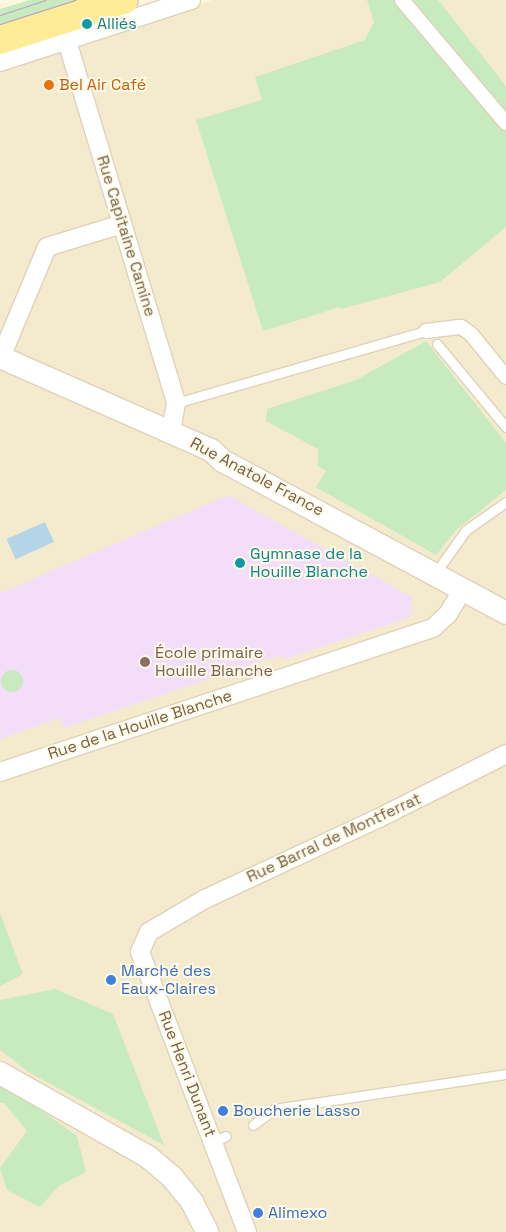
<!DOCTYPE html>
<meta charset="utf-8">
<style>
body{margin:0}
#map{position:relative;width:506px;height:1232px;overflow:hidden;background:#fdf7e0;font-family:"Space Grotesk",sans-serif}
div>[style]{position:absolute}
.residential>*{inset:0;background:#f4ebce}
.education>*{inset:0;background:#f4ddf9}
.green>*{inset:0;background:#c7eabf}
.round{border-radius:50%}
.water>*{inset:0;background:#b4d5e6;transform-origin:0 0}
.roads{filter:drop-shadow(1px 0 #ded2b9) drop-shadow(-1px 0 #ded2b9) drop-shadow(0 1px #ded2b9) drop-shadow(0 -1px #ded2b9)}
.service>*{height:9px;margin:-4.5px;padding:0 4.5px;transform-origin:4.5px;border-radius:4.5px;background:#fff}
.pedestrian>*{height:14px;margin:-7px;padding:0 7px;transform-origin:7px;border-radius:7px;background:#fff}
.minor>*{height:18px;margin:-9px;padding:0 9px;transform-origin:9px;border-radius:9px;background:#fff}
.tertiary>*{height:22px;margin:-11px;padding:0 11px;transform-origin:11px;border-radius:11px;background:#fff}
.primary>*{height:28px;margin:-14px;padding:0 14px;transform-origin:14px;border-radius:14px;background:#feec96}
.tram>*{height:1px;margin:-0.5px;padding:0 0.5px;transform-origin:0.5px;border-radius:0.5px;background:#bc9fc5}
.dots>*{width:14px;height:14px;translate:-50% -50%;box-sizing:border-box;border:2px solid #fffae7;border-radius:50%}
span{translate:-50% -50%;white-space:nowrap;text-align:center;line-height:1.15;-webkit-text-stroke:4px #fffae7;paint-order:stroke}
.culture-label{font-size:16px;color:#0d838f}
.left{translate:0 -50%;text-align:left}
.food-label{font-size:16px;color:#c56008}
.street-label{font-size:16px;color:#746047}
.education-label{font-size:16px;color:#785e54}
.shop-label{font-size:16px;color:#366cbe}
</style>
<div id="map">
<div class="residential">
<i style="clip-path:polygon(212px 0,506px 0,506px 1232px,0 1232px,0 350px,151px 419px,0 343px,0 72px,91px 38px)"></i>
</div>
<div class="education">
<i style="clip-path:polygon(228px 495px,412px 597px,411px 617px,282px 660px,281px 655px,256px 663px,64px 728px,60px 718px,0 739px,0 593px)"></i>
</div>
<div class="green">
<i style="clip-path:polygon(30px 0,89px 0,0 28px,0 9px)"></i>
<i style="clip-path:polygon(367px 0,438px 0,506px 86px,506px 227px,440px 282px,341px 309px,340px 307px,263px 331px,196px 120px,262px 100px,255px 77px,365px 40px,374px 22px)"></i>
<i style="clip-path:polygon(426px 341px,506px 443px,506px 490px,457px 529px,436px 555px,316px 487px,326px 471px,318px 466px,318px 449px,266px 421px,267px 409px,356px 380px)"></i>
<i class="round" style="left:1px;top:670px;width:22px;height:22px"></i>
<i style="clip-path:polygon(0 913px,23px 974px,0 986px)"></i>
<i style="clip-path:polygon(55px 989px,113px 1014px,164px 1145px,30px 1073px,0 1050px,0 1000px)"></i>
<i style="clip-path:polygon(0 1081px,77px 1136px,86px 1172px,59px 1186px,40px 1207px,7px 1190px,0 1168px,27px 1131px,4px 1103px,0 1103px)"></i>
</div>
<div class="water">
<i style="left:45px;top:522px;width:22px;height:42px;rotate:66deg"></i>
</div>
<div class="roads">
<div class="service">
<i style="left:437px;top:344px;width:108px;rotate:50.3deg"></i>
<i style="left:176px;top:403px;width:260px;rotate:-16.1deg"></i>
<i style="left:434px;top:575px;width:55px;rotate:-54.6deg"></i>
<i style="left:466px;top:530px;width:49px;rotate:-35deg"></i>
<i style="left:253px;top:1125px;width:26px;rotate:-37deg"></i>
<i style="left:274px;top:1109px;width:235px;rotate:-8.6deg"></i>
<i style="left:213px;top:1142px;width:14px;rotate:-25deg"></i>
</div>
<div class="pedestrian">
<i style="left:402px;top:0;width:161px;rotate:49.8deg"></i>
<i style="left:426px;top:331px;width:35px;rotate:-7deg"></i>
<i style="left:461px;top:327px;width:12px;rotate:35deg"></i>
<i style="left:471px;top:334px;width:55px;rotate:50.9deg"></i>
</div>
<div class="minor">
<i style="left:67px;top:41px;width:378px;rotate:73.2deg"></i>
<i style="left:176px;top:403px;width:29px;rotate:100deg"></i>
<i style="left:0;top:62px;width:201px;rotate:-18deg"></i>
<i style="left:1px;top:357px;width:119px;rotate:-67.3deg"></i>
<i style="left:47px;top:247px;width:78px;rotate:-17deg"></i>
<i style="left:0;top:772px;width:456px;rotate:-18.4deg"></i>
<i style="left:433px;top:628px;width:21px;rotate:-43deg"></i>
<i style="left:448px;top:614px;width:27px;rotate:-59deg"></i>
<i style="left:247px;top:1232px;width:300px;rotate:-110.9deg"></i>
<i style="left:140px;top:952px;width:22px;rotate:-66deg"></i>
<i style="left:149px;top:932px;width:65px;rotate:-30.5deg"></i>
<i style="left:205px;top:899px;width:192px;rotate:-25deg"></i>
<i style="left:379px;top:818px;width:142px;rotate:-26.7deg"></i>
</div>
<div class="tertiary">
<i style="left:0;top:357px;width:231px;rotate:23.8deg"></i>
<i style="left:211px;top:450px;width:16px;rotate:43deg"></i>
<i style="left:223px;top:461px;width:321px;rotate:28.2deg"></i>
<i style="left:0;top:1073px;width:169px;rotate:29.5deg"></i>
<i style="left:147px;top:1156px;width:33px;rotate:40deg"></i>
<i style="left:172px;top:1177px;width:32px;rotate:51deg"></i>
<i style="left:192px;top:1202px;width:34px;rotate:63deg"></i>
</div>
<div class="primary">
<i style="left:0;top:40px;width:130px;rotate:-17.9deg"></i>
</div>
</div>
<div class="tram">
<i style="left:0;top:15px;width:48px;rotate:-18.1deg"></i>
<i style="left:0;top:24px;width:79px;rotate:-17.7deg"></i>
</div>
<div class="dots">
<i style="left:87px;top:24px;background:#0f9aa8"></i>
<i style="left:49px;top:85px;background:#e8710a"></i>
<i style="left:240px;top:563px;background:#0f9aa8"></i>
<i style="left:145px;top:662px;background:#8d6e63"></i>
<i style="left:111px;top:980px;background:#3f7fe0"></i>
<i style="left:223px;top:1111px;background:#3f7fe0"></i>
<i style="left:258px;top:1213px;background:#3f7fe0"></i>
</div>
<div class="culture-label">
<span class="left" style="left:97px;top:24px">Alliés</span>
<span class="left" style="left:250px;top:563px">Gymnase de la<br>Houille Blanche</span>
</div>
<div class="food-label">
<span class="left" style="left:59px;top:85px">Bel Air Café</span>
</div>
<div class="street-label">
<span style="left:126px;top:236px;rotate:73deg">Rue Capitaine Camine</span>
<span style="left:257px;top:477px;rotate:28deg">Rue Anatole France</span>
<span style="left:140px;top:725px;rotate:-18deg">Rue de la Houille Blanche</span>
<span style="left:334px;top:838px;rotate:-25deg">Rue Barral de Montferrat</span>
<span style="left:187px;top:1074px;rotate:69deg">Rue Henri Dunant</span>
</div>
<div class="education-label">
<span class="left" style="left:155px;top:662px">École primaire<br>Houille Blanche</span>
</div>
<div class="shop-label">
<span class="left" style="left:121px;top:980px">Marché des<br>Eaux-Claires</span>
<span class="left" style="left:233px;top:1111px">Boucherie Lasso</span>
<span class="left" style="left:268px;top:1213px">Alimexo</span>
</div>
</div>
